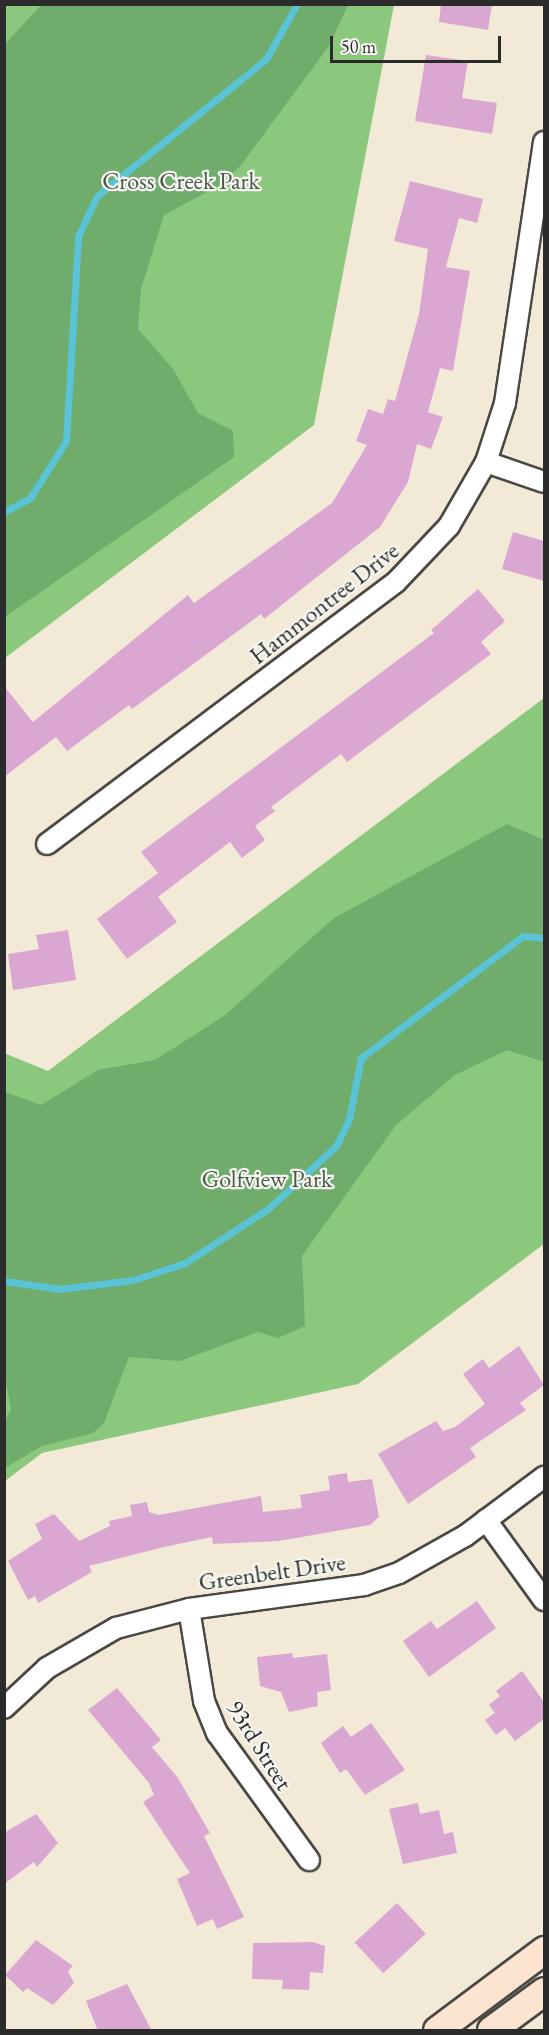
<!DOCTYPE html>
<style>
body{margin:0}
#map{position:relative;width:549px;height:2035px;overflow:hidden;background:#f2ead7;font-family:"EB Garamond",serif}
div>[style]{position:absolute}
.green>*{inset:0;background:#8bc87d}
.forest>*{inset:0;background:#70ac6c}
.stream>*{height:7px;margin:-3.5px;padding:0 3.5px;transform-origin:3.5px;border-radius:3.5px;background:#5ac3d6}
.building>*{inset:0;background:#d9a7d2;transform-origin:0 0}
.roads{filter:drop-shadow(2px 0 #494845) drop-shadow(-2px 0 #494845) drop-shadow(0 2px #494845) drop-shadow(0 -2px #494845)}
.street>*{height:20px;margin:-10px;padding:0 10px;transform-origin:10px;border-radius:10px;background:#fff}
.secondary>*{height:27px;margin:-13.5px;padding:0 13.5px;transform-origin:13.5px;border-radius:13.5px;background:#fde4d0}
span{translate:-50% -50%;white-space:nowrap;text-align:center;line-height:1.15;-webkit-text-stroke:4.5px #f6f6f2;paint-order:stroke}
.park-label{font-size:24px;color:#485a44}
.street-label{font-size:24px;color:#2b2b2b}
.frame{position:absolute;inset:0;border:6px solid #2b2b2b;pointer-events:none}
.scale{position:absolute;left:330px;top:36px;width:171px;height:27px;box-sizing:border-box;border:3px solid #2b2b2b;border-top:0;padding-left:8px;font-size:18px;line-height:21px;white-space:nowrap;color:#2b2b2b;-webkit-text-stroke:4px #f6f6f2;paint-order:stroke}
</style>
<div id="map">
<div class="green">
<i style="clip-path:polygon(5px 5px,394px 5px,314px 425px,5px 658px)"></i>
<i style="clip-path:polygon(544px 698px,544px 1244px,358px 1384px,42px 1453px,5px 1481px,4px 1053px,48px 1071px)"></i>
</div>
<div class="forest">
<i style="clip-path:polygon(42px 4px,348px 5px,329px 46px,241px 165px,222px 184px,164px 215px,141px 289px,138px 329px,173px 369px,198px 413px,233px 431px,234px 457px,5px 617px,5px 44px)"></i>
<i style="clip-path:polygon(507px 824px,544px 840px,544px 1062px,507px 1050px,455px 1075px,396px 1125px,302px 1256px,305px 1326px,278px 1338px,258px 1332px,180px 1361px,129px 1357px,104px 1423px,93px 1433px,42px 1446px,5px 1468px,5px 1421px,11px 1409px,4px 1372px,5px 1092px,41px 1105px,98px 1070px,155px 1060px,224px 1016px,334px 918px)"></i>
</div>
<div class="stream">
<i style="left:4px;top:512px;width:30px;rotate:-28deg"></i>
<i style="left:30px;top:498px;width:67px;rotate:-57.7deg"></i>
<i style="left:66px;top:441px;width:205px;rotate:-86.6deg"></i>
<i style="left:78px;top:236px;width:44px;rotate:-64.6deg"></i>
<i style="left:97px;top:196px;width:218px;rotate:-39deg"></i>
<i style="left:266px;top:59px;width:63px;rotate:-60.6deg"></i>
<i style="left:4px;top:1281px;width:57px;rotate:8.1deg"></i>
<i style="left:60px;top:1289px;width:74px;rotate:-7deg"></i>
<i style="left:133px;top:1280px;width:55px;rotate:-18.1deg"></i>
<i style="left:185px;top:1263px;width:100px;rotate:-33.2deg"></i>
<i style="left:269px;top:1208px;width:91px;rotate:-42.8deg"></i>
<i style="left:336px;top:1146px;width:30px;rotate:-64deg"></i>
<i style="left:349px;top:1119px;width:62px;rotate:-78.9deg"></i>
<i style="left:361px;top:1058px;width:203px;rotate:-37deg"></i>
<i style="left:523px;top:936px;width:21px;rotate:5deg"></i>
</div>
<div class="building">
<i style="clip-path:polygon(441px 4px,492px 4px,488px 30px,439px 22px)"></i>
<i style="clip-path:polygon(426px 55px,468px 61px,462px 98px,497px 103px,492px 134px,415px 121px)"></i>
<i style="clip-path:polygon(410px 181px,483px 199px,477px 223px,459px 218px,446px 267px,470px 271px,453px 371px,440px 368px,428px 412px,443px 417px,431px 449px,417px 444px,408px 482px,380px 527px,264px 619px,261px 614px,132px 709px,129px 705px,67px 751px,56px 737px,4px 777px,4px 686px,33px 722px,188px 595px,194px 603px,332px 503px,367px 445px,356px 441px,368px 409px,383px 414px,388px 399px,395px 401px,419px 314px,428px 249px,394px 241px)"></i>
<i style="clip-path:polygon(513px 532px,544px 541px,544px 581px,502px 569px)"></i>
<i style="clip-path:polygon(478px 589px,505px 621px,481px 642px,491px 654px,347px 762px,341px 754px,271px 807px,275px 811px,255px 826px,265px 840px,242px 858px,230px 842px,158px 897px,177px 922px,127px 959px,97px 919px,158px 873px,141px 852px,434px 633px,431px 630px)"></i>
<i style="clip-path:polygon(68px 930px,76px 980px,13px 990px,8px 954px,39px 949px,36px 935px)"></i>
<i style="clip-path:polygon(519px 1346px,544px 1385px,520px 1403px,526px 1410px,470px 1448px,476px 1457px,408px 1504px,378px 1454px,436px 1421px,443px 1431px,455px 1427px,485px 1404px,463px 1374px,483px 1359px,489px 1368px)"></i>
<i style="clip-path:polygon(347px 1473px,348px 1482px,372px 1479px,379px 1517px,370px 1525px,279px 1541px,213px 1544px,212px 1537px,164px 1547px,89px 1566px,92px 1572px,38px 1603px,35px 1596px,28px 1600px,8px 1561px,42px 1539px,35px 1524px,54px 1514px,79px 1541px,110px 1526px,109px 1521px,132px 1516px,130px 1505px,147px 1502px,149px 1512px,158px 1515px,261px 1496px,263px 1512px,302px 1508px,300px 1495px,330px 1490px,328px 1476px)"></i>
<i style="clip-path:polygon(477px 1601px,496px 1628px,429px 1677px,403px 1641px,431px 1621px,437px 1629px)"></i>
<i style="clip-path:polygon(292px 1653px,293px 1658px,327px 1654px,331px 1690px,317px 1692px,318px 1706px,289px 1712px,281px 1692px,260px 1686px,257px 1657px)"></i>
<i style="clip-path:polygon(522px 1671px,544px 1702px,544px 1719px,515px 1741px,505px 1728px,496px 1735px,485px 1720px,495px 1713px,489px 1705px,500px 1696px,496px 1691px)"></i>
<i style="clip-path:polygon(117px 1688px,161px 1740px,152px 1747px,178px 1778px,210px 1833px,204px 1836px,244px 1917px,217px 1929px,213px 1919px,197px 1926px,177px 1879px,190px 1873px,143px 1802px,154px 1795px,149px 1783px,88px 1710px)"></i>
<i style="clip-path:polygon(371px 1723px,405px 1770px,365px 1795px,346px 1769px,340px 1773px,321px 1743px,343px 1726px,351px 1737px)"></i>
<i style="clip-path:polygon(418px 1803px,420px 1814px,439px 1810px,444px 1834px,453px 1832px,457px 1853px,403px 1864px,389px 1809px)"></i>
<i style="clip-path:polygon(36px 1814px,58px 1843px,37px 1867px,34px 1862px,4px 1884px,4px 1833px)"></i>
<i style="left:397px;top:1903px;width:42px;height:58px;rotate:47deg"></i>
<i style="clip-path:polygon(36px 1940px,73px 1966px,68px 1971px,74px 1983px,53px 2005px,27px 1988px,23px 1992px,5px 1975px)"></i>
<i style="clip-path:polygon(313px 1942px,325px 1946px,323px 1973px,310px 1972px,309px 1990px,282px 1989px,283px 1980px,252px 1979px,253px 1943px)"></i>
<i style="clip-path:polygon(127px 1984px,152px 2031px,98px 2031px,86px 2001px)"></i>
</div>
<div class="roads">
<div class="street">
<i style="left:486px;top:462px;width:61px;rotate:19deg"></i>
<i style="left:47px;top:844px;width:436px;rotate:-36.9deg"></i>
<i style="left:396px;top:582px;width:77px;rotate:-46.6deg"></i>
<i style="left:449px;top:526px;width:74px;rotate:-60deg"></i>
<i style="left:486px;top:462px;width:62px;rotate:-72.1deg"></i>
<i style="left:505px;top:403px;width:264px;rotate:-81.5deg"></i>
<i style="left:486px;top:1520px;width:99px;rotate:54.1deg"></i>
<i style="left:189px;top:1609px;width:93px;rotate:80.7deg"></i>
<i style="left:204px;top:1701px;width:35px;rotate:68deg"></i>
<i style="left:217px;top:1733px;width:157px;rotate:54.1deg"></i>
<i style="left:4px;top:1708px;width:59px;rotate:-42.9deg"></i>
<i style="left:47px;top:1668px;width:80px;rotate:-30.1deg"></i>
<i style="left:116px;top:1628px;width:75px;rotate:-14.6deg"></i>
<i style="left:189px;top:1609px;width:177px;rotate:-7.8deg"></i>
<i style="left:364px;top:1585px;width:37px;rotate:-19deg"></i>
<i style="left:399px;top:1573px;width:76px;rotate:-29.3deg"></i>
<i style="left:465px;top:1536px;width:99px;rotate:-36.8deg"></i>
</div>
<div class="secondary">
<i style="left:437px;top:2030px;width:134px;rotate:-36.8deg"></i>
<i style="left:491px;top:2030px;width:66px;rotate:-36.3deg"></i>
</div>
</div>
<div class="park-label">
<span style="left:181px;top:181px">Cross Creek Park</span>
<span style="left:267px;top:1179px">Golfview Park</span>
</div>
<div class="street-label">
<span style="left:324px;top:603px;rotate:-38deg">Hammontree Drive</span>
<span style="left:272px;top:1572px;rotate:-8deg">Greenbelt Drive</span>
<span style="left:260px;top:1745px;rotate:58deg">93rd Street</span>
</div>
<div class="frame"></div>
<div class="scale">50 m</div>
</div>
